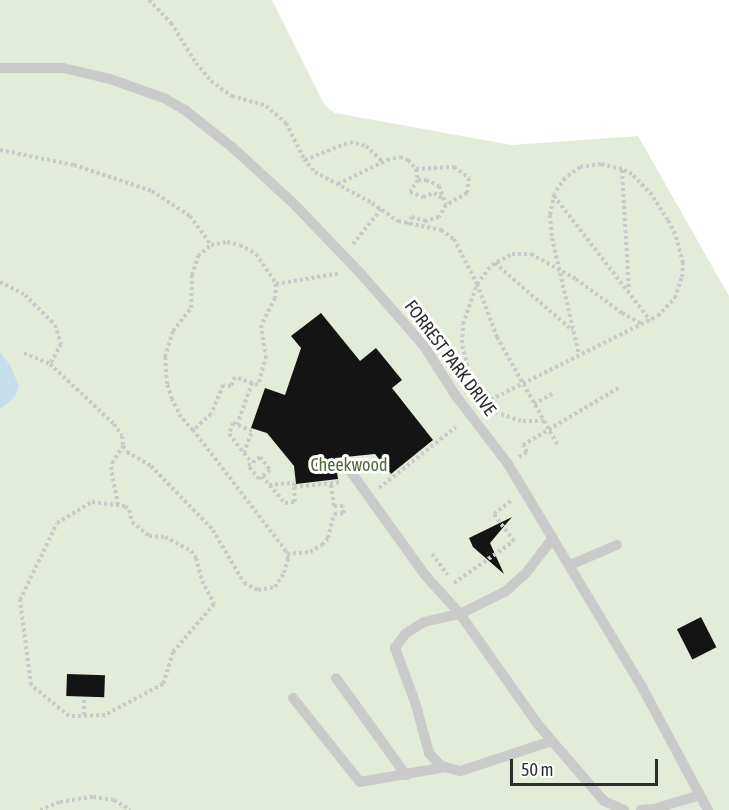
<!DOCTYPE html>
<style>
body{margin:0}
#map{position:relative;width:729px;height:810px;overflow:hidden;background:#fff;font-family:"Asap Condensed",sans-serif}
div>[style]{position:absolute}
.green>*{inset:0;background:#e3ebd9}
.water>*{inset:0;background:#c4deec}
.building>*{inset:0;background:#141414;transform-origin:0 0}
.path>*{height:4px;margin-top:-2px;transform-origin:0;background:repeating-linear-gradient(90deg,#cacaca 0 3px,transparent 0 6px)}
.service>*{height:10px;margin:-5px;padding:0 5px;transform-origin:5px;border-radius:5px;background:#cacaca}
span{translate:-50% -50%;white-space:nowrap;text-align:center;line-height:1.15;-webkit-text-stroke:6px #fff;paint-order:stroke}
.street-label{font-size:18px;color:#2d2d2d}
.park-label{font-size:18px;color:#516a38}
.scale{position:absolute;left:510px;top:759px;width:148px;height:27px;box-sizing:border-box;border:3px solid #2d2d2d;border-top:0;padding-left:8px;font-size:18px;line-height:21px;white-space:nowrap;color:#2d2d2d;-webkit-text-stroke:4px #fff;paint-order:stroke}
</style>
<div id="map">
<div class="green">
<i style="clip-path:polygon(0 0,272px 0,325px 106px,335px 113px,511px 145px,638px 136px,729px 296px,729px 810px,0 810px)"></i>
</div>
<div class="water">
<i style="clip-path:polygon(0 352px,10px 365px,19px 386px,14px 398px,0 409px)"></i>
</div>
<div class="building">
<i style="clip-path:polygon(321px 313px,360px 361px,376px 348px,402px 380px,392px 388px,433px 440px,391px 474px,375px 454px,335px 458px,338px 479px,296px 484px,294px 466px,267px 433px,251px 428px,265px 388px,285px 395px,301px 348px,291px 336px)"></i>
<i style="clip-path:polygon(512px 517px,490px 543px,504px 574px,473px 547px,469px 538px)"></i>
<i style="left:701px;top:617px;width:34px;height:27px;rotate:63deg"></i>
<i style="left:67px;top:674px;width:38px;height:22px;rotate:2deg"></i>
</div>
<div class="path">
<i style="left:149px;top:0;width:32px;rotate:46deg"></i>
<i style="left:171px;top:23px;width:47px;rotate:58deg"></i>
<i style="left:196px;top:63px;width:23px;rotate:50deg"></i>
<i style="left:211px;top:81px;width:26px;rotate:36deg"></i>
<i style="left:232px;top:96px;width:35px;rotate:16deg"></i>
<i style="left:266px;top:106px;width:26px;rotate:40deg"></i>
<i style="left:286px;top:123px;width:40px;rotate:63.4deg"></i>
<i style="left:304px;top:159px;width:17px;rotate:50deg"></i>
<i style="left:315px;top:172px;width:65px;rotate:28.5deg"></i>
<i style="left:372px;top:203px;width:32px;rotate:35deg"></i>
<i style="left:398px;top:221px;width:44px;rotate:11.8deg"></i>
<i style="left:441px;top:230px;width:16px;rotate:35deg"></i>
<i style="left:454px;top:239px;width:51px;rotate:62.9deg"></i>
<i style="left:477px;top:284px;width:57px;rotate:69.3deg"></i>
<i style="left:497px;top:337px;width:123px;rotate:60.7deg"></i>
<i style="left:0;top:150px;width:76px;rotate:11.5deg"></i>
<i style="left:74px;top:165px;width:82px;rotate:18.4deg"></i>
<i style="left:152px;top:191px;width:45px;rotate:33.3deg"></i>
<i style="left:190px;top:216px;width:36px;rotate:54deg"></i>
<i style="left:305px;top:160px;width:48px;rotate:-21.8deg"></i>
<i style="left:350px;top:142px;width:16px;rotate:14deg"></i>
<i style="left:366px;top:146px;width:23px;rotate:43deg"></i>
<i style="left:416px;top:169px;width:11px;rotate:80deg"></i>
<i style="left:418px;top:180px;width:8px"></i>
<i style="left:426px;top:180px;width:14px;rotate:25deg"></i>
<i style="left:439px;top:186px;width:20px;rotate:70deg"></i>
<i style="left:622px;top:170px;width:121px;rotate:86.7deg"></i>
<i style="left:418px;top:180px;width:14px;rotate:124deg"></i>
<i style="left:410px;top:192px;width:14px;rotate:21deg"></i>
<i style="left:423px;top:197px;width:12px;rotate:-20deg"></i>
<i style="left:434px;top:193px;width:12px;rotate:31deg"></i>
<i style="left:338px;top:184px;width:55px;rotate:-26.1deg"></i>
<i style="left:387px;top:160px;width:13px;rotate:-13deg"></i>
<i style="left:400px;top:157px;width:9px;rotate:21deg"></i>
<i style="left:408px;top:160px;width:12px;rotate:48deg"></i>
<i style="left:416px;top:169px;width:38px;rotate:-3deg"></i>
<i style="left:454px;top:167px;width:19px;rotate:36deg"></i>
<i style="left:469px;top:178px;width:15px;rotate:98deg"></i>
<i style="left:467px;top:193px;width:24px;rotate:150deg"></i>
<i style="left:446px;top:205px;width:14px;rotate:120deg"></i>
<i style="left:439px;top:217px;width:14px;rotate:163deg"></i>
<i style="left:426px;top:221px;width:15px;rotate:-164deg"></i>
<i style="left:412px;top:217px;width:9px;rotate:117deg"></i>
<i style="left:554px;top:196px;width:157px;rotate:52.3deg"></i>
<i style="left:227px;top:242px;width:13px;rotate:13deg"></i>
<i style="left:240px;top:245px;width:18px;rotate:29deg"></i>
<i style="left:256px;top:254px;width:36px;rotate:56deg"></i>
<i style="left:276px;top:284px;width:14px;rotate:94deg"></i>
<i style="left:275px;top:298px;width:30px;rotate:117deg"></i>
<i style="left:261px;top:325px;width:31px;rotate:81deg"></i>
<i style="left:266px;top:356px;width:30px;rotate:105deg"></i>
<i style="left:258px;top:385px;width:24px;rotate:-161deg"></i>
<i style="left:235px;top:377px;width:10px;rotate:114deg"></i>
<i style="left:231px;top:386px;width:8px;rotate:-173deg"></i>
<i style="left:223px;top:385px;width:31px;rotate:112deg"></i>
<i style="left:211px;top:414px;width:24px;rotate:138deg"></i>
<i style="left:193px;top:430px;width:18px;rotate:-133deg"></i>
<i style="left:181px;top:417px;width:20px;rotate:-117deg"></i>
<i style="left:172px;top:399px;width:16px;rotate:-108deg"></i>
<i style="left:167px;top:384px;width:27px;rotate:-94deg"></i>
<i style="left:165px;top:357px;width:27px;rotate:-73deg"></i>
<i style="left:173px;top:331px;width:29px;rotate:-52deg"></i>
<i style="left:191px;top:308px;width:33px;rotate:-88deg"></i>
<i style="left:192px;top:275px;width:20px;rotate:-72deg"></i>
<i style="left:198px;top:256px;width:17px;rotate:-40deg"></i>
<i style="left:211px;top:245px;width:16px;rotate:-11deg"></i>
<i style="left:353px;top:244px;width:45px;rotate:-51.3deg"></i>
<i style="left:495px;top:263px;width:103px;rotate:41.1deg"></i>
<i style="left:0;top:282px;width:28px;rotate:27deg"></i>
<i style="left:25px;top:295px;width:42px;rotate:45deg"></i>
<i style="left:55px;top:325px;width:20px;rotate:72deg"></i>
<i style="left:61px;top:344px;width:23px;rotate:119deg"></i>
<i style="left:276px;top:284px;width:66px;rotate:-9.6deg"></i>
<i style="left:24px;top:353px;width:28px;rotate:23deg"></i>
<i style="left:50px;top:364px;width:88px;rotate:43.2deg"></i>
<i style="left:114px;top:424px;width:14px;rotate:56deg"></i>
<i style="left:122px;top:436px;width:10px;rotate:84deg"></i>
<i style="left:123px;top:446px;width:7px;rotate:56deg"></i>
<i style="left:127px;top:452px;width:28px;rotate:30deg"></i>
<i style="left:151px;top:466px;width:89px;rotate:45.9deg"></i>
<i style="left:213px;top:530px;width:61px;rotate:59.7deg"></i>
<i style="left:244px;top:583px;width:16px;rotate:27deg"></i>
<i style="left:258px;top:590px;width:17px;rotate:-10deg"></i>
<i style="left:275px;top:587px;width:17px;rotate:-57deg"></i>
<i style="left:284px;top:573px;width:15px;rotate:-74deg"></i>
<i style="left:288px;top:559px;width:8px;rotate:-104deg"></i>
<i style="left:286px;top:551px;width:153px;rotate:-127.5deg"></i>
<i style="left:534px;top:404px;width:21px;rotate:-29deg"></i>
<i style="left:480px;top:405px;width:199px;rotate:-26.6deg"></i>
<i style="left:658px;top:316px;width:25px;rotate:-47deg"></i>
<i style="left:675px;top:298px;width:22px;rotate:-72deg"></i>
<i style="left:682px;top:277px;width:14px;rotate:-86deg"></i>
<i style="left:683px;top:263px;width:30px;rotate:-105deg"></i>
<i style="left:675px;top:234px;width:16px;rotate:-117deg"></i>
<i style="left:668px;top:220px;width:30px;rotate:-123deg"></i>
<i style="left:652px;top:195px;width:29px;rotate:-134deg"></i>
<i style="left:632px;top:174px;width:11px;rotate:-153deg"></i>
<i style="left:622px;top:169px;width:22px;rotate:-167deg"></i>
<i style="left:601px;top:164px;width:21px;rotate:172deg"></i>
<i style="left:580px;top:167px;width:19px;rotate:144deg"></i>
<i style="left:565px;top:178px;width:19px;rotate:125deg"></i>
<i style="left:554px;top:194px;width:21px;rotate:101deg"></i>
<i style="left:550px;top:215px;width:23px;rotate:85deg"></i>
<i style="left:552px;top:238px;width:120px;rotate:77deg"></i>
<i style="left:544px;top:421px;width:23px;rotate:180deg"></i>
<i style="left:521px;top:421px;width:24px;rotate:-161deg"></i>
<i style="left:498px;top:413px;width:16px;rotate:-140deg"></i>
<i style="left:486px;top:403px;width:35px;rotate:-119deg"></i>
<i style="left:469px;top:372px;width:30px;rotate:-104deg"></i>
<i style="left:462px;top:343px;width:19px;rotate:-87deg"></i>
<i style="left:463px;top:324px;width:42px;rotate:-70.7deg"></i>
<i style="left:477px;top:284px;width:24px;rotate:-52deg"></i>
<i style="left:492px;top:265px;width:23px;rotate:-29deg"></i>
<i style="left:512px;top:254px;width:19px"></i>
<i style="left:531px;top:254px;width:51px;rotate:29.1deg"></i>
<i style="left:576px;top:279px;width:57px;rotate:36.5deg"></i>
<i style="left:622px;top:313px;width:23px;rotate:29deg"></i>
<i style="left:237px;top:425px;width:45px;rotate:-70.3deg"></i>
<i style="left:244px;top:453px;width:23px;rotate:-70deg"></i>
<i style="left:252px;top:431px;width:21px;rotate:-157deg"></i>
<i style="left:233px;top:423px;width:12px;rotate:110deg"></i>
<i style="left:229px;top:434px;width:24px;rotate:52deg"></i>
<i style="left:244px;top:453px;width:13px;rotate:51deg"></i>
<i style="left:260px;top:457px;width:16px;rotate:52deg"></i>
<i style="left:270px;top:470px;width:14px;rotate:141deg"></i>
<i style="left:259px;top:479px;width:17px;rotate:-130deg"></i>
<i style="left:248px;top:466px;width:15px;rotate:-37deg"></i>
<i style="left:519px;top:457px;width:9px;rotate:-32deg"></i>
<i style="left:527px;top:452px;width:8px;rotate:-120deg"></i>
<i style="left:523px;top:445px;width:113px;rotate:-30.9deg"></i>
<i style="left:262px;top:476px;width:35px;rotate:50deg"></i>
<i style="left:285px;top:503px;width:10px;rotate:-6deg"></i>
<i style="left:295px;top:502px;width:15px;rotate:-94deg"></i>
<i style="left:294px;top:487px;width:48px;rotate:-5.9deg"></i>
<i style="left:269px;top:485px;width:25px;rotate:-5deg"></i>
<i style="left:294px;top:483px;width:4px;rotate:90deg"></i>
<i style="left:379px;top:488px;width:98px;rotate:-38.4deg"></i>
<i style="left:92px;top:502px;width:33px;rotate:7deg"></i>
<i style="left:125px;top:506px;width:6px;rotate:45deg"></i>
<i style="left:129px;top:510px;width:12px;rotate:76deg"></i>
<i style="left:132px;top:522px;width:22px;rotate:39deg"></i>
<i style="left:149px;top:536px;width:16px;rotate:4deg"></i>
<i style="left:165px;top:537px;width:30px;rotate:28deg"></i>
<i style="left:191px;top:551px;width:9px;rotate:54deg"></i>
<i style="left:196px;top:558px;width:24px;rotate:75deg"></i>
<i style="left:202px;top:581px;width:26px;rotate:62deg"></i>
<i style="left:214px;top:604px;width:63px;rotate:130.5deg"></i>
<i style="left:173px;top:652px;width:34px;rotate:107deg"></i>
<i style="left:163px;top:684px;width:66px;rotate:151.9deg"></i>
<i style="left:105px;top:715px;width:36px;rotate:178deg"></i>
<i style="left:69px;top:716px;width:49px;rotate:-140.8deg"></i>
<i style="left:31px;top:685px;width:86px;rotate:-97.4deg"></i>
<i style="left:20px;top:600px;width:85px;rotate:-64.3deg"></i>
<i style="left:57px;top:523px;width:41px;rotate:-31deg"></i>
<i style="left:118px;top:505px;width:36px;rotate:-101deg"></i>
<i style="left:111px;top:470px;width:7px;rotate:-82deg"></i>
<i style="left:112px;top:463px;width:20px;rotate:-57deg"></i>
<i style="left:287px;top:554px;width:23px;rotate:-5deg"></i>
<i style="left:310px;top:552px;width:14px;rotate:-30deg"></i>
<i style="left:322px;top:545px;width:9px;rotate:-49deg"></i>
<i style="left:328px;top:538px;width:25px;rotate:-76deg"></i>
<i style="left:334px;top:514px;width:10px;rotate:-6deg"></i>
<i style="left:344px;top:513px;width:7px;rotate:-98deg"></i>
<i style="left:343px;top:506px;width:9px;rotate:180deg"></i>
<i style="left:334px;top:506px;width:22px;rotate:-98deg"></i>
<i style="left:432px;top:554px;width:26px;rotate:53deg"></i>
<i style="left:454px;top:583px;width:73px;rotate:-35deg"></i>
<i style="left:514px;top:541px;width:34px;rotate:-127deg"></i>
<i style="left:494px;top:514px;width:23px;rotate:-38deg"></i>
<i style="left:84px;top:715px;width:17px;rotate:-90deg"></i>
<i style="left:40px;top:810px;width:22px;rotate:-22deg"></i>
<i style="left:60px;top:802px;width:33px;rotate:-9deg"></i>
<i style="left:93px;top:797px;width:21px;rotate:8deg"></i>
<i style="left:114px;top:800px;width:19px;rotate:32deg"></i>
</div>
<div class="service">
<i style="left:0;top:68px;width:63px"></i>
<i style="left:63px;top:68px;width:48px;rotate:13.2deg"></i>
<i style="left:110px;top:79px;width:57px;rotate:19.4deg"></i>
<i style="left:164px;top:98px;width:24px;rotate:30deg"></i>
<i style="left:185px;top:110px;width:61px;rotate:38.4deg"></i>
<i style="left:233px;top:148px;width:81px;rotate:42.5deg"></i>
<i style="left:293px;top:203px;width:100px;rotate:46.2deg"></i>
<i style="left:362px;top:275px;width:94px;rotate:48.9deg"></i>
<i style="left:424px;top:346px;width:59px;rotate:57.4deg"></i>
<i style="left:456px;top:396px;width:86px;rotate:52.6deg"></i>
<i style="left:508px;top:464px;width:260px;rotate:59deg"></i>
<i style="left:642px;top:687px;width:140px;rotate:61.8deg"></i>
<i style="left:351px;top:472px;width:127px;rotate:54.3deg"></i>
<i style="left:425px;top:575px;width:52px;rotate:48.1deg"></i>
<i style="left:460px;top:614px;width:51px;rotate:-26.6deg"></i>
<i style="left:506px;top:591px;width:27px;rotate:-42deg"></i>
<i style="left:526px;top:573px;width:44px;rotate:-52.4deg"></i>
<i style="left:570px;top:565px;width:51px;rotate:-23.1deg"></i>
<i style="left:336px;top:678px;width:120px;rotate:54.2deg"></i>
<i style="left:293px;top:698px;width:107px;rotate:51.4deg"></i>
<i style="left:360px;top:782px;width:87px;rotate:-9.9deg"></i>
<i style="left:552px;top:741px;width:97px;rotate:161.9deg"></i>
<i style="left:460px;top:771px;width:20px;rotate:-165deg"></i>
<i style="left:441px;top:766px;width:18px;rotate:-133deg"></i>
<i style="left:429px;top:753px;width:50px;rotate:-105.2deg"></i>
<i style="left:416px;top:705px;width:61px;rotate:-110.2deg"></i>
<i style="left:395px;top:648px;width:17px;rotate:-54deg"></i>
<i style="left:405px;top:634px;width:22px;rotate:-32deg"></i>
<i style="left:424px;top:622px;width:37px;rotate:-13deg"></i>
<i style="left:460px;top:614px;width:133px;rotate:54.8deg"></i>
<i style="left:537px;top:723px;width:23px;rotate:50deg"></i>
<i style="left:552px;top:741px;width:79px;rotate:49.1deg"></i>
<i style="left:604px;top:801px;width:22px;rotate:24deg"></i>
<i style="left:641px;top:810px;width:13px;rotate:-4deg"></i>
<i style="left:654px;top:809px;width:48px;rotate:-16.9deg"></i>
</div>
<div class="street-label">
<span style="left:450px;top:358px;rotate:53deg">FORREST PARK DRIVE</span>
</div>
<div class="park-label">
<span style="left:349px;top:465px">Cheekwood</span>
</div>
<div class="scale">50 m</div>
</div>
